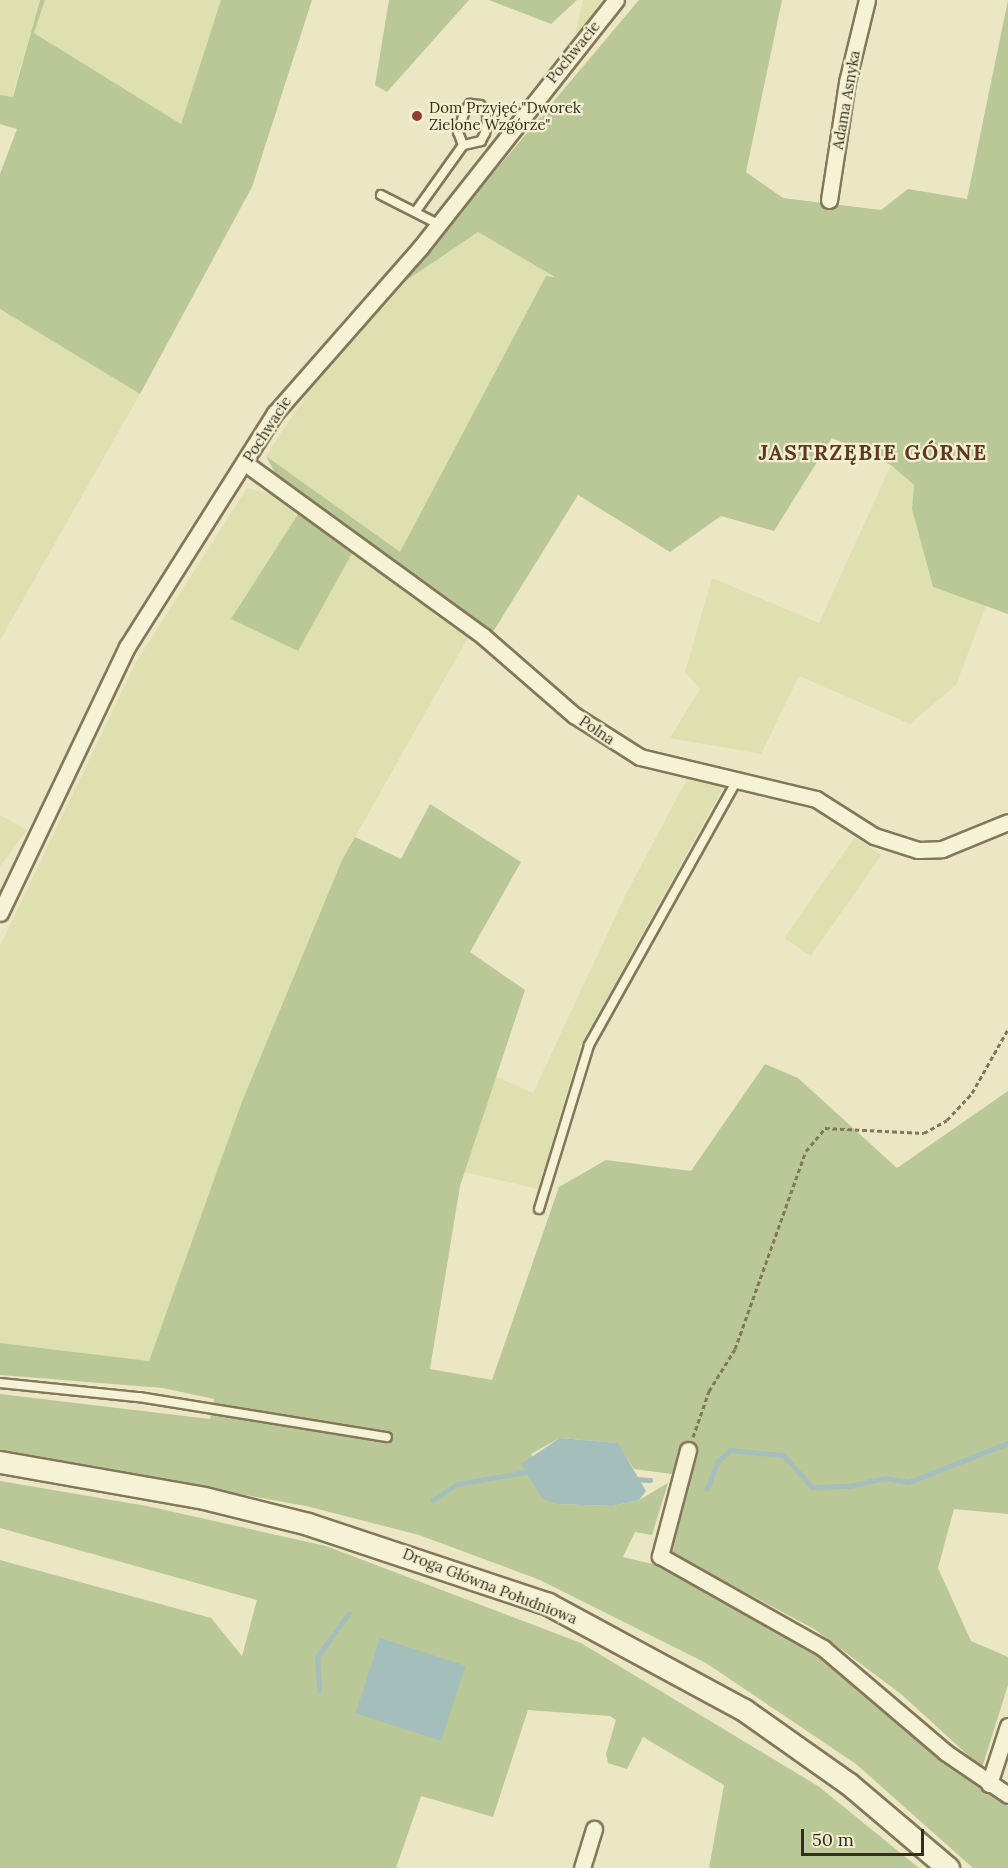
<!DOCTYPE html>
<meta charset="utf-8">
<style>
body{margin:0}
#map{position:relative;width:1008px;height:1868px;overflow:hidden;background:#ebe6c3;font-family:Lora,serif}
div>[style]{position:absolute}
.farmland>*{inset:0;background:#dfe0b0;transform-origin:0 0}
.green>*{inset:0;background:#bac897}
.water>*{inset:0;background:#a4bebb;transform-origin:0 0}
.stream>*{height:5px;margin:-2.5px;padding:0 2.5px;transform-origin:2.5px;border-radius:2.5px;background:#a4bebb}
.path>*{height:3px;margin-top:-1.5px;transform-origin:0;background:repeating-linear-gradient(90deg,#83775b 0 4.5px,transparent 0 7.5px)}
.roads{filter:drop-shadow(2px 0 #83775b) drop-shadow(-2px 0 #83775b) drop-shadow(0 2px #83775b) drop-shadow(0 -2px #83775b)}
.lane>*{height:8px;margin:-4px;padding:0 4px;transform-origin:4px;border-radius:4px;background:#f6f2d5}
.street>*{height:15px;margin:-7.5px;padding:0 7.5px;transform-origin:7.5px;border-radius:7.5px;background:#f6f2d5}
.secondary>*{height:21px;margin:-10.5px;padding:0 10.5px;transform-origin:10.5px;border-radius:10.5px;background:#f6f2d5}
.dots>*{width:16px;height:16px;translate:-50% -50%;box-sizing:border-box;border:3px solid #f3efd1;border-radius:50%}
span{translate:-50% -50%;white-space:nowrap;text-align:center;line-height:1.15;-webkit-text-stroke:4.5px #f3efd1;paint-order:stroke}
.street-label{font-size:15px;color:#342d1e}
.poi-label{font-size:15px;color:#342d1e}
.left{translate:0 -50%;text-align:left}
.district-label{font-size:21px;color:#5e3820;font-weight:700;letter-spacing:1.5px}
.scale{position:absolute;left:801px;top:1829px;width:123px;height:27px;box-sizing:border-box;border:3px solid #342d1e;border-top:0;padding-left:8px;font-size:18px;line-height:21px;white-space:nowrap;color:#342d1e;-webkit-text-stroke:4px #f3efd1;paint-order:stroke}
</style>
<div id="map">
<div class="farmland">
<i style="clip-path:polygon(0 0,40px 0,12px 97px,0 95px)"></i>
<i style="clip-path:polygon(45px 0,221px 0,181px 124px,34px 33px)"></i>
<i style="clip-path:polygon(583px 0,608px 0,575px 35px)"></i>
<i style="clip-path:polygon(478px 232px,550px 274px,400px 553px,266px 456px,322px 371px,392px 288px)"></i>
<i style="clip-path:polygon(0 309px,140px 394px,0 640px)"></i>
<i style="clip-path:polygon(891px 465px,914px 485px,912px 509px,933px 587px,986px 606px,956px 685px,910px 724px,799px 676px,761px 754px,670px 738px,700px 689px,685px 672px,712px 578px,819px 623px)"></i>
<i style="clip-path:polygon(247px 488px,281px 497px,298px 514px,231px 619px,355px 548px,470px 634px,342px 860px,241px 1104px,149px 1361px,0 1343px,0 946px,135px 664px)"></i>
<i style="clip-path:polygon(687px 779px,725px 784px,581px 1045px,538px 1189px,464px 1172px,495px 1076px,533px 1093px,626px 894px)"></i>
<i style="clip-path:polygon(0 815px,27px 830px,0 866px)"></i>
<i style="left:855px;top:837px;width:32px;height:123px;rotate:35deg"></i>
</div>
<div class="green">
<i style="clip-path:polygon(40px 0,45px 0,34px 33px,181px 124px,221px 0,312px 0,252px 187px,140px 394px,0 309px,0 174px,17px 129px,0 124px,0 95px,13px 97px)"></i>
<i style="clip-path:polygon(389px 0,469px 0,387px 92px,375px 85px)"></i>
<i style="clip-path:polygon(489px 0,577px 0,551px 24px)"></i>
<i style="clip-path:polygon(639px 0,782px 0,746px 172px,783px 198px,881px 210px,908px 189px,967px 199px,1008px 0,1008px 614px,933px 587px,912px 509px,914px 485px,891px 465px,832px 438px,774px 531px,721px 516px,670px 552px,578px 495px,493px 632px,275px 473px,266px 456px,400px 552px,546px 276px,555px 277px,478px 232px,398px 286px)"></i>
<i style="clip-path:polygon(298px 514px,355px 548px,298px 651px,231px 619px)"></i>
<i style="clip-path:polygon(430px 804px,521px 862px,470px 952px,525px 990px,460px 1186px,430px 1369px,492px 1380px,559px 1187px,606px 1160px,691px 1171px,765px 1064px,798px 1078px,897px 1168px,1008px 1091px,1008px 1514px,954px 1509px,938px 1568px,971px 1641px,1008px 1657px,1008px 1685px,982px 1768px,901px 1694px,814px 1629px,668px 1551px,686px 1476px,634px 1469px,617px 1443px,560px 1438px,531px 1454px,556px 1504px,612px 1506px,639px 1500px,668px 1483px,652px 1535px,635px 1532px,623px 1557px,665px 1567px,822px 1656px,928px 1750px,1008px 1806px,1008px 1868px,973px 1868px,856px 1764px,706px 1663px,540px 1580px,419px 1535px,306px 1506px,0 1451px,0 1394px,210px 1419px,214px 1399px,163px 1388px,0 1375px,0 1343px,149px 1361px,241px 1104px,342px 860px,355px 837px,401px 859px)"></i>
<i style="clip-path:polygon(0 1481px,147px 1506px,326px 1546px,581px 1643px,818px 1786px,919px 1868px,709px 1868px,724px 1785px,643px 1737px,627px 1769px,608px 1763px,606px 1754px,616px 1720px,610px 1716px,528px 1710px,493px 1817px,421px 1796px,396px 1868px,0 1868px,0 1560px,211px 1618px,242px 1656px,257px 1600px,0 1528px)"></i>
</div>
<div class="water">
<i style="clip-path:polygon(560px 1438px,618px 1443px,646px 1491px,639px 1500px,612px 1506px,556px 1504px,542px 1498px,521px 1464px)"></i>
<i style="left:380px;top:1638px;width:90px;height:79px;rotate:18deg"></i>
</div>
<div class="stream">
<i style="left:634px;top:1479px;width:16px;rotate:4deg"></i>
<i style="left:707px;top:1489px;width:30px;rotate:-69deg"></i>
<i style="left:718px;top:1461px;width:16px;rotate:-43deg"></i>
<i style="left:730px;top:1450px;width:53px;rotate:5.4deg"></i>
<i style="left:783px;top:1455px;width:43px;rotate:47.8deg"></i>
<i style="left:812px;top:1487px;width:38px;rotate:-2deg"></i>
<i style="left:850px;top:1486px;width:35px;rotate:-13deg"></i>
<i style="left:884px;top:1478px;width:25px;rotate:9deg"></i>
<i style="left:909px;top:1482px;width:106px;rotate:-21.5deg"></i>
<i style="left:433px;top:1500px;width:29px;rotate:-34deg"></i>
<i style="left:457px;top:1484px;width:76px;rotate:-9.8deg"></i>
<i style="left:319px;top:1690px;width:33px;rotate:-93deg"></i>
<i style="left:317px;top:1657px;width:54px;rotate:-54deg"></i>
</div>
<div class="path">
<i style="left:693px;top:1437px;width:49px;rotate:-70.8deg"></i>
<i style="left:709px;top:1391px;width:49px;rotate:-58.2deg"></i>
<i style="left:735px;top:1349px;width:210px;rotate:-70.3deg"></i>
<i style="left:806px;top:1151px;width:30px;rotate:-50deg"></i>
<i style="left:825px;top:1128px;width:99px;rotate:2.9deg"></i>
<i style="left:924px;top:1133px;width:26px;rotate:-29deg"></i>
<i style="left:947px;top:1120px;width:37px;rotate:-47deg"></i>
<i style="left:972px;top:1093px;width:73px;rotate:-60.6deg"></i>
</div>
<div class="roads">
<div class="lane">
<i style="left:381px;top:195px;width:64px;rotate:27deg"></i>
<i style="left:416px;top:211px;width:81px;rotate:-54.5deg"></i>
<i style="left:463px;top:145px;width:14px;rotate:-111deg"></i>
<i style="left:458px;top:132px;width:22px;rotate:-72deg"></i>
<i style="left:465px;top:111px;width:9px;rotate:-54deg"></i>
<i style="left:470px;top:104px;width:10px;rotate:6deg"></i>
<i style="left:480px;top:105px;width:13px;rotate:51deg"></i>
<i style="left:488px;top:115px;width:18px;rotate:99deg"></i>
<i style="left:485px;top:133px;width:9px;rotate:117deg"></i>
<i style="left:481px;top:141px;width:18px;rotate:167deg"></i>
<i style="left:539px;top:1209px;width:171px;rotate:-73deg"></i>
<i style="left:589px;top:1045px;width:304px;rotate:-60.8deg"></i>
<i style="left:0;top:1383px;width:140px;rotate:5.8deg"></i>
<i style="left:139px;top:1397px;width:251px;rotate:9.2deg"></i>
</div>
<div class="street">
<i style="left:829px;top:200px;width:119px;rotate:-81.3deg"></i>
<i style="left:847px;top:82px;width:84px;rotate:-76.3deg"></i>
<i style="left:245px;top:463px;width:294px;rotate:36deg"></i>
<i style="left:483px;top:636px;width:121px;rotate:41deg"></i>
<i style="left:574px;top:715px;width:78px;rotate:32.5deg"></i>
<i style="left:640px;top:757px;width:181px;rotate:13.4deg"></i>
<i style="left:816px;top:799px;width:69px;rotate:32.5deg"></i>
<i style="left:874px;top:836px;width:46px;rotate:17.7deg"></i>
<i style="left:918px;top:850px;width:24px;rotate:-2deg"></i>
<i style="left:942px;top:849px;width:71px;rotate:-22.2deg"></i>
<i style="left:0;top:913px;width:295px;rotate:-64.5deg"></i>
<i style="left:127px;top:647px;width:277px;rotate:-57.7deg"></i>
<i style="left:275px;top:413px;width:220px;rotate:-48.7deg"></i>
<i style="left:420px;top:248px;width:316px;rotate:-51.7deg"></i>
<i style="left:688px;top:1450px;width:110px;rotate:104.8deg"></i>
<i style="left:660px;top:1556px;width:187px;rotate:29.4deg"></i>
<i style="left:823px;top:1648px;width:160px;rotate:40.4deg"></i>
<i style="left:945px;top:1752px;width:76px;rotate:34.3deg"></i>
<i style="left:989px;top:1784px;width:61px;rotate:-71.9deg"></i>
<i style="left:582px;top:1868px;width:41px;rotate:-72.9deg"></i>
</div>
<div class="secondary">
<i style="left:0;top:1462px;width:207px;rotate:10deg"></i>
<i style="left:204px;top:1498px;width:107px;rotate:14deg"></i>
<i style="left:308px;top:1524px;width:253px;rotate:18.4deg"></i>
<i style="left:548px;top:1604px;width:223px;rotate:28.4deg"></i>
<i style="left:744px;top:1710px;width:128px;rotate:35.2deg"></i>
<i style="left:849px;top:1784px;width:130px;rotate:40.3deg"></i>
</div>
</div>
<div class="dots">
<i style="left:417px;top:116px;background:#8e3f2f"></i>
</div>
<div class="street-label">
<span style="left:573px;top:52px;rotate:-51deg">Pochwacie</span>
<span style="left:846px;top:100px;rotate:-80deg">Adama Asnyka</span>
<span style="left:267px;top:429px;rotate:-57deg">Pochwacie</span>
<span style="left:597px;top:730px;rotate:34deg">Polna</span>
<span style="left:490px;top:1586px;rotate:21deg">Droga Główna Południowa</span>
</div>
<div class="poi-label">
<span class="left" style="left:429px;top:116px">Dom Przyjęć "Dworek<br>Zielone Wzgórze"</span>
</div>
<div class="district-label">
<span style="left:873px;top:453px">JASTRZĘBIE GÓRNE</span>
</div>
<div class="scale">50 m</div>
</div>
